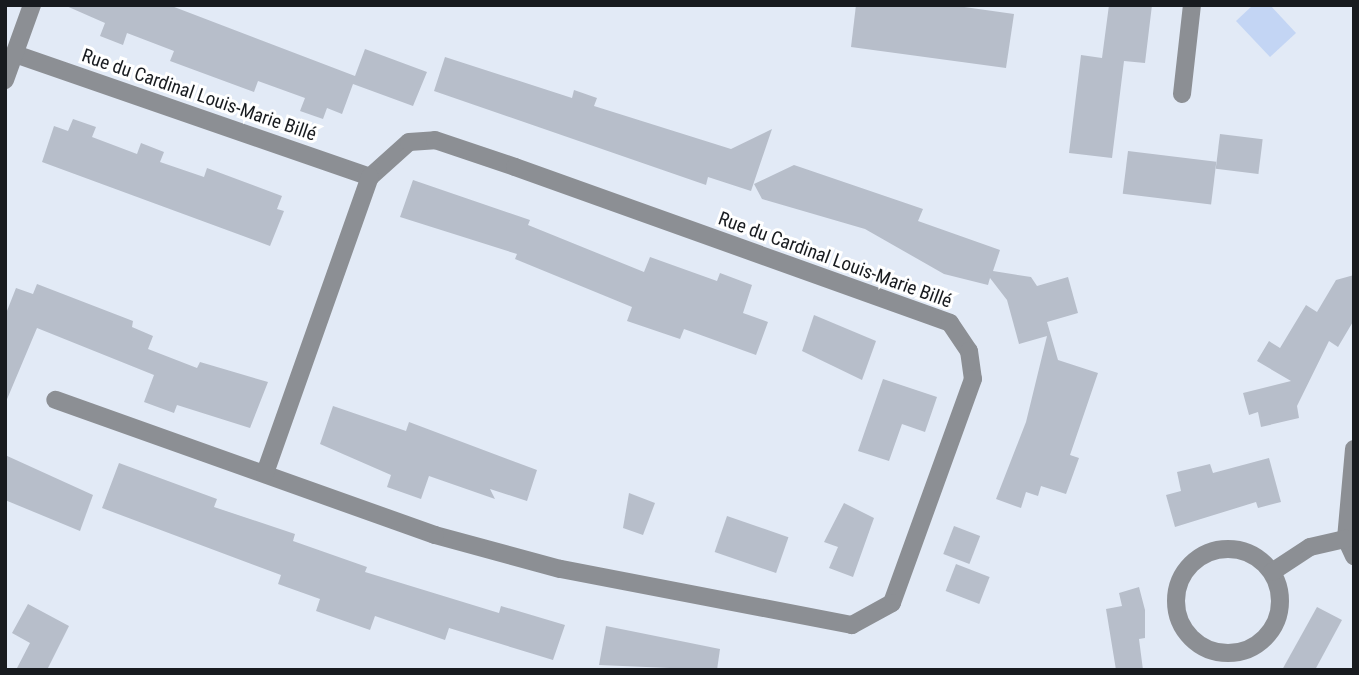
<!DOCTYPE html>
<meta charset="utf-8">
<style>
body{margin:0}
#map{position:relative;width:1359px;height:675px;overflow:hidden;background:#e2eaf6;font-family:"Roboto Condensed",sans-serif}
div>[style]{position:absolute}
.green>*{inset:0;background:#c3d5f4}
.building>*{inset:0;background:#b7beca;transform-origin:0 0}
.street>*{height:18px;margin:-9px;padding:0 9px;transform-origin:9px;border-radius:9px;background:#8c8f94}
.street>.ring{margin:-9px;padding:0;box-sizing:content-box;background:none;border:18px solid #8c8f94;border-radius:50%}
span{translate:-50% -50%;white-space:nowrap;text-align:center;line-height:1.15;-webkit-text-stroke:6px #fff;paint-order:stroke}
.street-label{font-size:19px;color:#181b1f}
.frame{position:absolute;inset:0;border:7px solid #181b1f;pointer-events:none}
</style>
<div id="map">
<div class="green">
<i style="clip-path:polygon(1253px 5px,1270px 5px,1296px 33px,1270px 57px,1236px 21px)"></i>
</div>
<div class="building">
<i style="clip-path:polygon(64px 5px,169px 5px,355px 76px,365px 49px,427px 72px,413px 106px,353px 84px,342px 114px,327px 108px,323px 119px,300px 111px,305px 98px,258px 81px,254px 92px,170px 61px,174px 51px,127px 33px,123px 45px,100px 36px,105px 23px)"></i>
<i style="clip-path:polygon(856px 5px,950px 5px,1014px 14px,1006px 68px,851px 47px)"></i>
<i style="clip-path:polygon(1109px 5px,1152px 5px,1145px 63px,1124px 61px,1112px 158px,1069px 153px,1081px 55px,1102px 58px)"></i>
<i style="clip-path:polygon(445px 57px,572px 98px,574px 90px,597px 98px,594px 106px,731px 149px,772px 129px,751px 191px,708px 177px,706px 185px,434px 91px)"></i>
<i style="clip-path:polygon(73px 119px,96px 127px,92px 137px,137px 154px,141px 143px,164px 152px,160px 162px,204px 177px,207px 168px,282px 196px,277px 209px,284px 211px,270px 246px,42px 162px,54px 126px,68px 131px)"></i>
<i style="left:1220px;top:134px;width:43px;height:35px;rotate:7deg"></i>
<i style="left:1128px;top:151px;width:89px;height:43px;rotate:7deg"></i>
<i style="clip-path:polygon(794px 165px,923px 209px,918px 221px,1000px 250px,993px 271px,1031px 277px,1037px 286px,1068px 277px,1078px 313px,1047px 322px,1058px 360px,1098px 373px,1070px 455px,1079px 458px,1066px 494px,1041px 486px,1038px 496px,1026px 492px,1021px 508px,996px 499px,1026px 422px,1047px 336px,1019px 344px,1007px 300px,990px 278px,988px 285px,944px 274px,865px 229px,762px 199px,754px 184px)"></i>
<i style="clip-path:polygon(413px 180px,530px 220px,528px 225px,644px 272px,650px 257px,717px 281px,720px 273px,752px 285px,743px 313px,768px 322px,756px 355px,684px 329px,680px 339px,627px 321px,632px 307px,515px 259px,517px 254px,400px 217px)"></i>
<i style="clip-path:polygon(1354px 275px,1354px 320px,1338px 347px,1329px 341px,1297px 406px,1299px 418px,1261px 427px,1258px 412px,1249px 415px,1243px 393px,1291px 381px,1257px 361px,1269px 341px,1280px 348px,1306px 305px,1317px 312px,1336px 280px)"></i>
<i style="clip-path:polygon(37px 284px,133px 321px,132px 327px,153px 336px,148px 349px,197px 368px,200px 362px,268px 382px,250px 428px,177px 405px,174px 413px,144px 402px,154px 375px,37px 328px,5px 404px,5px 316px,16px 288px,33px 294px)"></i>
<i style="clip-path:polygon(814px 315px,876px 341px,862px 380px,802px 351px)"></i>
<i style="clip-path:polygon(883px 379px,937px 397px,925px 432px,902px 424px,889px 461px,858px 451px)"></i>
<i style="clip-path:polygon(333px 406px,406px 431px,409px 422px,537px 470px,527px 501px,490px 489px,495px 499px,429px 476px,421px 499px,387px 487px,391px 475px,320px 444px)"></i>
<i style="clip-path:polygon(5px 455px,93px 495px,80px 531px,5px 500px)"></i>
<i style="clip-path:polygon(1269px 458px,1281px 502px,1258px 508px,1256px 502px,1175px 527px,1166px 495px,1181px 491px,1177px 472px,1210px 464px,1213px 473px)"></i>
<i style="clip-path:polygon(119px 463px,217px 499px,214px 507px,295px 534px,293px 541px,367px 567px,365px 572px,499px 613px,501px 606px,565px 625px,553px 660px,449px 628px,445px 640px,375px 616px,370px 630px,316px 611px,320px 599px,278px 584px,281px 575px,102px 508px)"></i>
<i style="clip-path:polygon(629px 493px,655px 503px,643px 535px,623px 528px)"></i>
<i style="clip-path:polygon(844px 503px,874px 518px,853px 577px,829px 568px,838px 547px,824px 542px)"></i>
<i style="left:727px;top:516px;width:65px;height:38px;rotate:19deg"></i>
<i style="left:954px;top:526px;width:28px;height:30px;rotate:21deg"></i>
<i style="left:956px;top:564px;width:36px;height:29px;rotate:21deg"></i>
<i style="clip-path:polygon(1139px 587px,1145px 610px,1145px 638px,1139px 639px,1143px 670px,1116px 670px,1106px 609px,1122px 606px,1119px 593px)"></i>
<i style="clip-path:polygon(28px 604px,69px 626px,47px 670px,16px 670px,30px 643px,12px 633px)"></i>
<i style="clip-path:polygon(1317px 607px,1342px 620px,1315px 670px,1282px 670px)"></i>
<i style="clip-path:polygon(606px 626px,720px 649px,717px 670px,599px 665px)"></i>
</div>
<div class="street">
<i style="left:15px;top:54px;width:376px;rotate:19.1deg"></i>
<i style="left:370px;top:177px;width:52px;rotate:-41.9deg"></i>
<i style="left:409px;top:142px;width:26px;rotate:-4deg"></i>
<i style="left:435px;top:140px;width:84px;rotate:18.6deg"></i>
<i style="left:515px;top:167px;width:462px;rotate:19.7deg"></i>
<i style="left:950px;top:323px;width:34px;rotate:56deg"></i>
<i style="left:969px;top:351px;width:28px;rotate:82deg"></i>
<i style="left:973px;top:379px;width:238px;rotate:109.9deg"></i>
<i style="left:892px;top:603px;width:46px;rotate:151.2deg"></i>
<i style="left:852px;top:625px;width:297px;rotate:-169.1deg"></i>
<i style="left:560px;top:569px;width:130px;rotate:-164.8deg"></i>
<i style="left:435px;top:535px;width:403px;rotate:-160.4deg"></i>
<i style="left:5px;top:80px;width:80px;rotate:-70.2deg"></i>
<i style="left:1182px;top:94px;width:90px;rotate:-83.6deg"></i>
<i style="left:1354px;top:449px;width:90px;rotate:95.1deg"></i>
<i style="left:1346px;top:539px;width:19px;rotate:65deg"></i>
<i style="left:265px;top:473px;width:314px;rotate:-70.5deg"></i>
<i class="ring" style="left:1176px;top:549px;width:86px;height:86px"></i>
<i style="left:1272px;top:572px;width:45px;rotate:-33.3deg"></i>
<i style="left:1310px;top:547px;width:37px;rotate:-13deg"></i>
</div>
<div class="street-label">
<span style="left:199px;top:95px;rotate:19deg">Rue du Cardinal Louis-Marie Billé</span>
<span style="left:835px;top:260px;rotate:20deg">Rue du Cardinal Louis-Marie Billé</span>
</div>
<div class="frame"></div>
</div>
